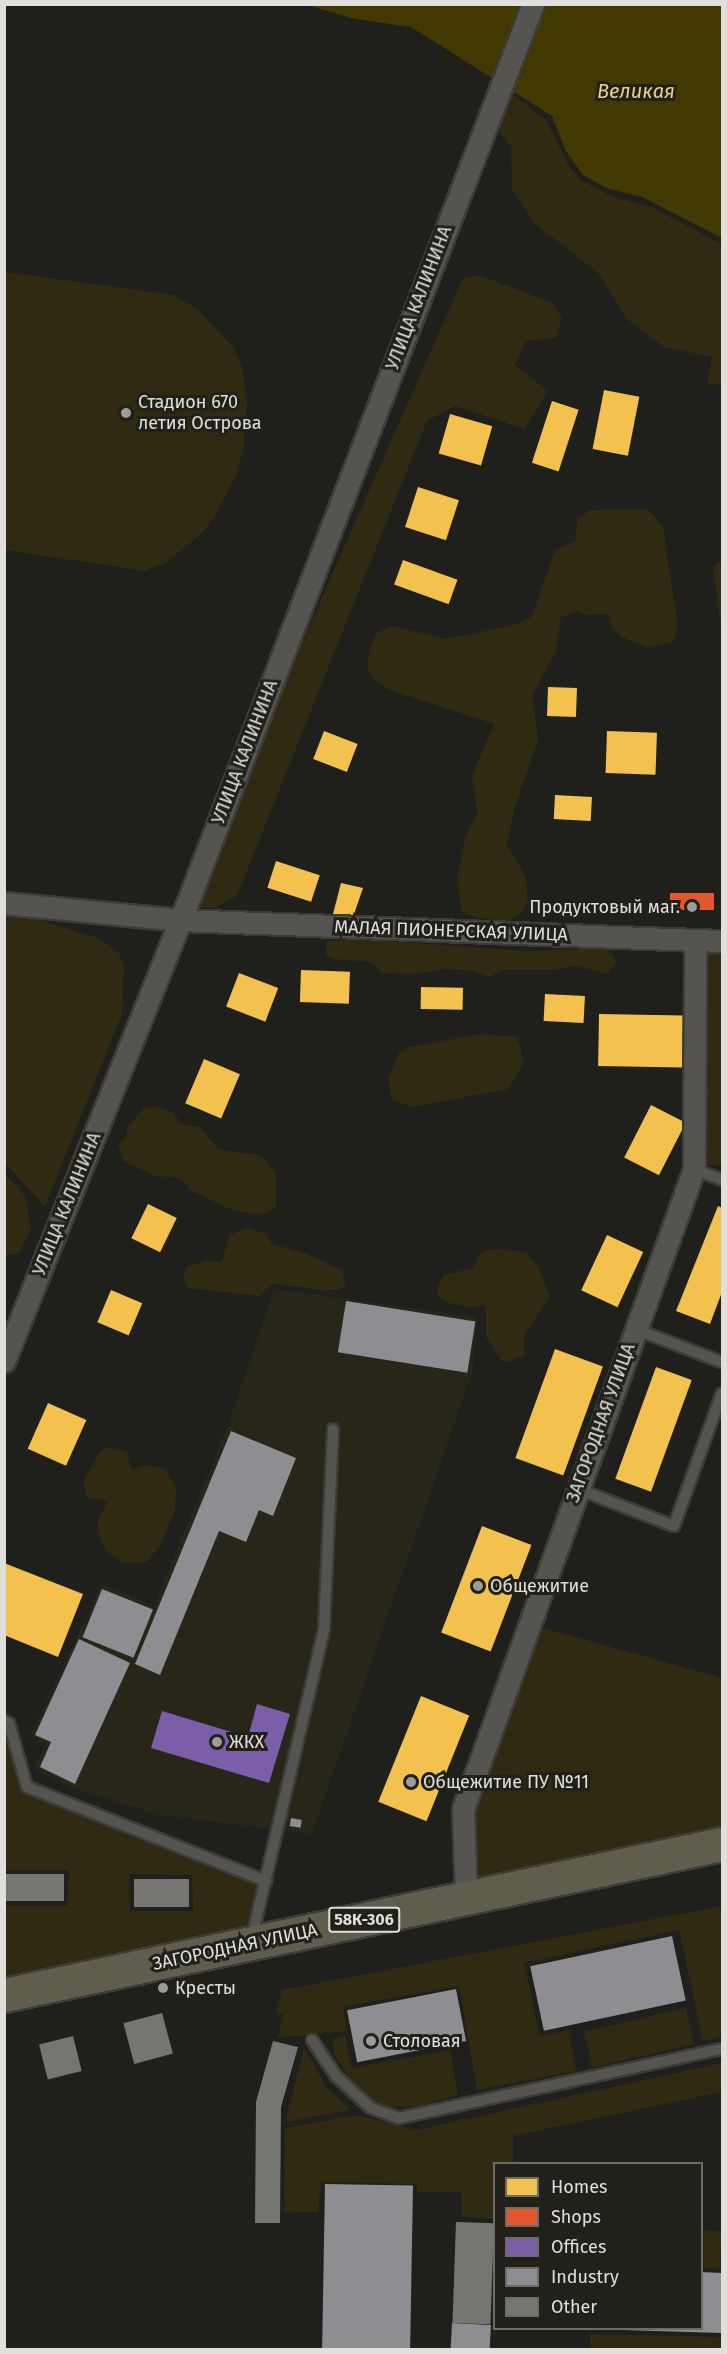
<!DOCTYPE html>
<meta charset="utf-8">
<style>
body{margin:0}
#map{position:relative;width:727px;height:2354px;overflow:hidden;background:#1f1f1b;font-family:"Fira Sans",sans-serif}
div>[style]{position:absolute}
.built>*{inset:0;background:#282519}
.green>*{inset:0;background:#2f2a11;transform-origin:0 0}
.water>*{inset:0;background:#423802}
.homes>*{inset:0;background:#f2c14e;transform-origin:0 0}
.shops>*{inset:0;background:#e4572e;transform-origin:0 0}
.offices>*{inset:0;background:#7b5ea7}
.industry>*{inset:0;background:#8d8d92;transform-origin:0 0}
.building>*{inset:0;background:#757571;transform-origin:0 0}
.roads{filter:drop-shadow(2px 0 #3c3c39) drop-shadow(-2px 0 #3c3c39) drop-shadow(0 2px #3c3c39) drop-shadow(0 -2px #3c3c39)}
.lane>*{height:10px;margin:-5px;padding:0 5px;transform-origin:5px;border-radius:5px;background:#555451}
.street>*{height:21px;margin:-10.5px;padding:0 10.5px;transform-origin:10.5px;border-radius:10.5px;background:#555451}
.highway>*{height:33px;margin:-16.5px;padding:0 16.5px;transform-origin:16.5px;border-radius:16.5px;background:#605d4f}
.dots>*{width:16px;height:16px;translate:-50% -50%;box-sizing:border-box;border:3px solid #212019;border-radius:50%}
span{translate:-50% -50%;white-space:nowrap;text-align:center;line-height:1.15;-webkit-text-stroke:6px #212019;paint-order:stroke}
.shield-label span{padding:2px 4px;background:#212019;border:2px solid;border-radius:4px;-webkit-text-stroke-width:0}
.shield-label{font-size:16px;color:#e0dfdb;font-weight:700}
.street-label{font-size:18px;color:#e0dfdb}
.poi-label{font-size:18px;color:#e0dfdb}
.left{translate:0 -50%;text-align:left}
.right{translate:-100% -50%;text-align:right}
.water-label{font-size:20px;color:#e6d585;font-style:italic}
.frame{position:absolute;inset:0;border:6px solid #e0dfdb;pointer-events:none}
.legend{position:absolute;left:493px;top:2162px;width:210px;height:168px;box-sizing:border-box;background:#212019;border:2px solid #6d6c67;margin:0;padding:8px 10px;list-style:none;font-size:18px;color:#e0dfdb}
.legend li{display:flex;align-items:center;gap:12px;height:30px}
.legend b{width:30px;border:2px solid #6d6c67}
</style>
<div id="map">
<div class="built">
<i style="clip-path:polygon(274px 1289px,478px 1317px,472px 1373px,312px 1834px,160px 1815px,73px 1788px,33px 1769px,46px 1744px,30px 1736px,102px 1584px,154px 1605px,226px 1430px)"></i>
</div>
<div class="green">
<i style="clip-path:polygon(511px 93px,546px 120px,570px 168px,581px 180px,611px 196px,651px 207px,722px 244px,722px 384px,707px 385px,712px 357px,664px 347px,627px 319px,599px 274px,533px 222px,512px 189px,511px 147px,497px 129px)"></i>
<i style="clip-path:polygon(5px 272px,174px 295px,197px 309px,234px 348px,242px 367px,247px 403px,244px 444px,237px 473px,214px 518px,200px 535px,167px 562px,145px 571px,5px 550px)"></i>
<i style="clip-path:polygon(479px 275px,552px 303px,562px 318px,556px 338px,525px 341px,515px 365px,548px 391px,524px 429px,455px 406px,427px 421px,237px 896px,215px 908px,193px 907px,190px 896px,463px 278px)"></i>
<i style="clip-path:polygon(648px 509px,663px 527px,678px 627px,673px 642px,648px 648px,622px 637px,612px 627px,608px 614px,585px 615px,578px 611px,561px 617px,556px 652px,532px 695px,538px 740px,514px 810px,507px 845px,526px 877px,528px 901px,521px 914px,508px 922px,473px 917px,461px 911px,457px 877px,465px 838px,477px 812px,472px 775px,494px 724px,389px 690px,372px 677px,367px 667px,370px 647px,376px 633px,392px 626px,447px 639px,518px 624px,532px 616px,555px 550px,575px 541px,577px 521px,589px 510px)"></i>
<i style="clip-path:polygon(718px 562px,722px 562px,722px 636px,713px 570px)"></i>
<i style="clip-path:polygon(5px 917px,37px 919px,98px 938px,119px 953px,124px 967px,122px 1014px,45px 1207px,5px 1163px)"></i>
<i style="clip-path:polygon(358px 939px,527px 951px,602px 948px,612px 952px,616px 963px,608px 974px,576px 966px,555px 970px,502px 970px,490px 977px,474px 971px,445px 969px,416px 974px,383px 973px,371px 962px,333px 959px,326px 955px,327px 941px)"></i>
<i style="left:701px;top:947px;width:21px;height:218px"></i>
<i style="clip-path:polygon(482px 1034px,516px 1037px,520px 1045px,523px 1064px,508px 1089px,413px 1107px,392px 1100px,388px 1080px,399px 1053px,407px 1047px)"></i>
<i style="clip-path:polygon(156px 1106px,172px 1112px,182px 1124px,200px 1127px,219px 1150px,256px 1154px,267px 1161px,276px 1174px,276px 1207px,260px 1215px,232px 1210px,193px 1192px,179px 1178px,154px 1176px,123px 1161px,118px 1145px,126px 1136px,128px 1126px,144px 1108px)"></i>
<i style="clip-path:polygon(5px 1174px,25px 1196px,31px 1229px,19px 1253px,5px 1256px)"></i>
<i style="clip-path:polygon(247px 1228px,266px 1234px,272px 1244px,308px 1254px,342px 1270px,346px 1285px,339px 1290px,322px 1290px,273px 1284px,259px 1296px,188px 1288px,183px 1279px,186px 1267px,208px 1260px,221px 1263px,230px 1235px)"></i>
<i style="clip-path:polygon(503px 1249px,527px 1253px,539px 1268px,550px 1296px,524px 1336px,524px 1355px,509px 1362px,502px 1361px,486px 1337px,486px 1305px,471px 1308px,446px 1302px,438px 1297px,437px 1287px,444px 1275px,474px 1268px,479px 1255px,486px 1250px)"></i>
<i style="clip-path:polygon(107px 1447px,127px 1451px,132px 1469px,147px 1465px,165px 1469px,176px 1487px,175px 1511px,160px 1545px,147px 1562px,123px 1563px,107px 1553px,98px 1534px,98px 1520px,108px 1500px,87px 1498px,83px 1482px,99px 1453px)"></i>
<i style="clip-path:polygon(536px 1626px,722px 1678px,722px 1840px,471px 1893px,467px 1810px)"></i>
<i style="clip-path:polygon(evenodd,4px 1727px,23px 1787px,260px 1884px,247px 1940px,5px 1989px,5px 1906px,67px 1906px,69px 1870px,5px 1870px,4px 1727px,129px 1874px,192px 1875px,193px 1911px,130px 1911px,129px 1874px)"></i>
<i style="clip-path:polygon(722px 1906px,722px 2036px,703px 2041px,679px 1930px,524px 1963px,540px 2036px,569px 2030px,576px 2071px,477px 2090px,459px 1986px,343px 2007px,347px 2031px,277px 2038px,284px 2015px,276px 2012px,282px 1990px)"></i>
<i style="left:686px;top:2008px;width:37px;height:105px;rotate:77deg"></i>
<i style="clip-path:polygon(345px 2035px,352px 2068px,450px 2050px,458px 2095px,421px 2106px,388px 2107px,376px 2101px,353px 2082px,335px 2056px,332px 2040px)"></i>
<i style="clip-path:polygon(304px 2047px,327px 2088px,351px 2110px,285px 2122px)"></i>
<i style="clip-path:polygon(722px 2063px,722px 2092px,513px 2136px,513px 2163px,494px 2164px,494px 2219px,462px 2217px,461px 2192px,417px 2192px,417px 2184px,321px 2182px,318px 2212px,284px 2213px,285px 2128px,357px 2115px,416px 2130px)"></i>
<i style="left:702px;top:2230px;width:20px;height:38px;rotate:3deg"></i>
<i style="clip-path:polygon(590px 2334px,722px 2337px,722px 2349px,590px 2349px)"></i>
</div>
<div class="water">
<i style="clip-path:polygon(307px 5px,722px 5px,722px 238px,642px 197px,606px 188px,583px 175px,566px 151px,552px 116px,411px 27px,355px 19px)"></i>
</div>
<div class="homes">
<i style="left:604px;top:390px;width:36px;height:60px;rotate:11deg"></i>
<i style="left:552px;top:401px;width:28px;height:65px;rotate:18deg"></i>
<i style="left:450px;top:414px;width:44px;height:41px;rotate:16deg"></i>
<i style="left:418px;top:487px;width:43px;height:42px;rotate:18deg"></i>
<i style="left:403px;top:560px;width:58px;height:26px;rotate:20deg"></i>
<i style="left:548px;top:687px;width:29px;height:29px;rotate:2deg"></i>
<i style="left:324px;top:731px;width:36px;height:30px;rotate:21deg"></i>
<i style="left:607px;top:731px;width:50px;height:42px;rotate:2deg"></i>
<i style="left:555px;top:795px;width:37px;height:24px;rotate:3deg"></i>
<i style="left:276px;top:861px;width:46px;height:28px;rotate:18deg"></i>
<i style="clip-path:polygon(341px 883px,363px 888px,352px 920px,333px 914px)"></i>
<i style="left:301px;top:970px;width:49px;height:32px;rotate:2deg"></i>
<i style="left:239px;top:973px;width:42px;height:36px;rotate:21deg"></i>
<i style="left:421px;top:987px;width:42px;height:22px;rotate:1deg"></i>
<i style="left:545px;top:994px;width:40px;height:27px;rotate:3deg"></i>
<i style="left:599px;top:1014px;width:84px;height:52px;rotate:1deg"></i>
<i style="left:204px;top:1059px;width:39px;height:48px;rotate:23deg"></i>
<i style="left:651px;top:1105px;width:39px;height:59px;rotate:27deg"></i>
<i style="left:148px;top:1204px;width:32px;height:38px;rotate:26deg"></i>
<i style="clip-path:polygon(718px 1206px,722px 1208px,722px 1292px,710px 1324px,676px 1311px)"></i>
<i style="left:607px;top:1235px;width:40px;height:61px;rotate:25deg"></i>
<i style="left:111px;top:1290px;width:34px;height:35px;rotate:23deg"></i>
<i style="left:555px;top:1349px;width:51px;height:116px;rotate:20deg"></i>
<i style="left:656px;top:1367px;width:38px;height:119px;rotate:20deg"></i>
<i style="left:48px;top:1403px;width:42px;height:50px;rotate:24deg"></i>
<i style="left:482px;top:1526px;width:53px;height:114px;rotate:21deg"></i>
<i style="clip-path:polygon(4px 1563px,83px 1594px,58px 1657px,4px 1635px)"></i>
<i style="left:421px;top:1696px;width:52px;height:114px;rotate:22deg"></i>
</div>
<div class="shops">
<i style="left:670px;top:893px;width:44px;height:17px"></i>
</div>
<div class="offices">
<i style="clip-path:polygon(257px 1704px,290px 1714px,269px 1783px,151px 1748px,162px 1711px,248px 1737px)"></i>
</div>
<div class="industry">
<i style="left:346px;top:1301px;width:131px;height:52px;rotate:9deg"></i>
<i style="clip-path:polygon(231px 1431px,296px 1458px,273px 1516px,259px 1510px,246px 1542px,219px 1531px,160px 1675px,135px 1664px)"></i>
<i style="left:102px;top:1589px;width:55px;height:52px;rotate:22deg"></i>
<i style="clip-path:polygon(79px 1639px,130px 1663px,75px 1784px,40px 1767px,51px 1742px,35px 1735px)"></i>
<i style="left:291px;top:1818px;width:11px;height:8px;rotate:10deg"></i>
<i style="left:672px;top:1936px;width:66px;height:145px;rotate:78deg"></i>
<i style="left:456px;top:1989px;width:53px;height:111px;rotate:79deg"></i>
<i style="left:325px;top:2184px;width:88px;height:166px;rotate:1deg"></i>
<i style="clip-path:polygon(702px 2272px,722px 2273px,722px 2333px,623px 2330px,702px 2328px)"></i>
<i style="left:452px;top:2323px;width:39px;height:27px;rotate:3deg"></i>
</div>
<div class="building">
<i style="left:4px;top:1874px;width:60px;height:27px"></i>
<i style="left:134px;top:1879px;width:55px;height:28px"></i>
<i style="left:162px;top:2013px;width:42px;height:40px;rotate:75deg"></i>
<i style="left:73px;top:2036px;width:36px;height:35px;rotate:76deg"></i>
<i style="clip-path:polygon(273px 2041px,298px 2047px,281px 2107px,280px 2223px,255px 2223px,256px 2102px)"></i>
<i style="left:456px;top:2222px;width:38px;height:101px;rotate:2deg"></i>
</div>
<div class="roads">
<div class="lane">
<i style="left:694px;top:1169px;width:30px;rotate:21deg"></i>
<i style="left:635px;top:1329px;width:93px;rotate:20.8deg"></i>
<i style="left:578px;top:1489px;width:103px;rotate:21.1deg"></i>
<i style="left:674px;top:1526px;width:141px;rotate:-70.2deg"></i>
<i style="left:4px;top:1721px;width:5px;rotate:22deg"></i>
<i style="left:9px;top:1723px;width:66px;rotate:74.3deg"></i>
<i style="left:27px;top:1787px;width:257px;rotate:21.5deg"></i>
<i style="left:252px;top:1937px;width:316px;rotate:-76.8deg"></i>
<i style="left:324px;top:1629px;width:200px;rotate:-87.4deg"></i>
<i style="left:312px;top:2040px;width:43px;rotate:56.3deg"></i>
<i style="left:336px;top:2076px;width:47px;rotate:42.4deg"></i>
<i style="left:371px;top:2108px;width:30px;rotate:20deg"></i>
<i style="left:399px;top:2118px;width:330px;rotate:-12.1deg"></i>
</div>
<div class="street">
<i style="left:4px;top:903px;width:177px;rotate:5.5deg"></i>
<i style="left:180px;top:920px;width:542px;rotate:2.22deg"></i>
<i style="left:4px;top:1361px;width:501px;rotate:-68.2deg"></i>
<i style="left:190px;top:896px;width:956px;rotate:-68.97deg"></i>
<i style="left:466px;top:1898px;width:89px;rotate:-91.9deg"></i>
<i style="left:463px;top:1809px;width:680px;rotate:-70.15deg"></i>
<i style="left:694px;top:1169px;width:228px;rotate:-89.7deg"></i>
</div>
<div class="highway">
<i style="left:4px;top:1995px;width:734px;rotate:-11.88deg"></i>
</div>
</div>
<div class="dots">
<i style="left:126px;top:413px;background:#9c9c98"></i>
<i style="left:692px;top:907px;background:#9c9c98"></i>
<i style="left:478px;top:1586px;background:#9c9c98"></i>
<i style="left:217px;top:1742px;background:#9c9c98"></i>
<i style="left:411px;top:1782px;background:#9c9c98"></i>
<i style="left:163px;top:1988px;background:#9c9c98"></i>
<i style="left:371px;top:2041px;background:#9c9c98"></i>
</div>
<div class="shield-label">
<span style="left:364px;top:1920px">58К-306</span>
</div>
<div class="street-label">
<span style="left:419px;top:298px;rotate:-69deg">УЛИЦА КАЛИНИНА</span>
<span style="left:245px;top:752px;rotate:-69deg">УЛИЦА КАЛИНИНА</span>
<span style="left:451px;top:931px;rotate:2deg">МАЛАЯ ПИОНЕРСКАЯ УЛИЦА</span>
<span style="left:67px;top:1204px;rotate:-68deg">УЛИЦА КАЛИНИНА</span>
<span style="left:601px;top:1423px;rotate:-70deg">ЗАГОРОДНАЯ УЛИЦА</span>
<span style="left:235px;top:1947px;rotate:-12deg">ЗАГОРОДНАЯ УЛИЦА</span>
</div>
<div class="poi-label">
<span class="left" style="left:138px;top:413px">Стадион 670<br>летия Острова</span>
<span class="right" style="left:680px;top:907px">Продуктовый маг.</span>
<span class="left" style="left:490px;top:1586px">Общежитие</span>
<span class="left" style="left:229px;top:1742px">ЖКХ</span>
<span class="left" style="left:423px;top:1782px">Общежитие ПУ №11</span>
<span class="left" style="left:175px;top:1988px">Кресты</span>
<span class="left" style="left:383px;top:2041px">Столовая</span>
</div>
<div class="water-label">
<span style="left:636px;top:91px">Великая</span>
</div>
<div class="frame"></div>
<ul class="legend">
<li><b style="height:16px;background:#f2c14e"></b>Homes</li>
<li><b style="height:16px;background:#e4572e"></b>Shops</li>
<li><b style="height:16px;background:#7b5ea7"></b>Offices</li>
<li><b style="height:16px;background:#8d8d92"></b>Industry</li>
<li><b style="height:16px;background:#757571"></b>Other</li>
</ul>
</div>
